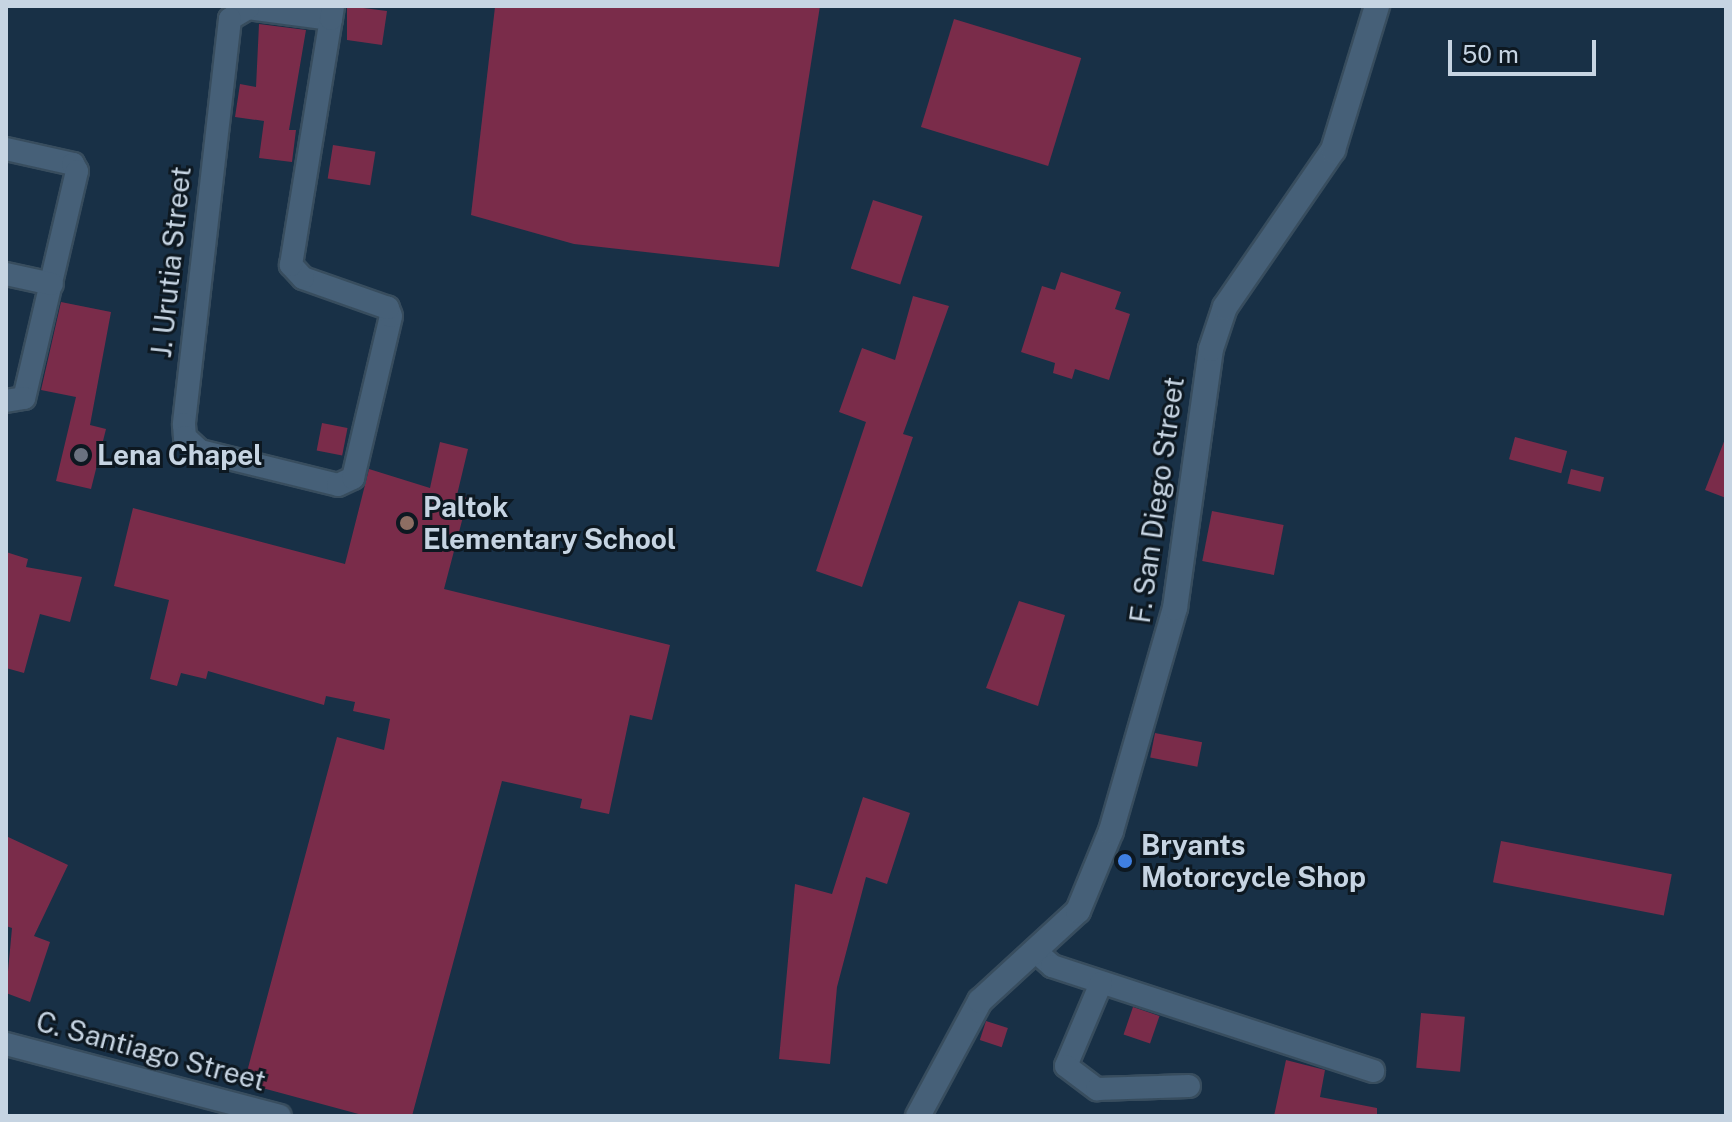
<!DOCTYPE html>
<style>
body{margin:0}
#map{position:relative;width:1732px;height:1122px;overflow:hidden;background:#183046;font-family:"Public Sans",sans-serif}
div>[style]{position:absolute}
.building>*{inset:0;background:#7a2c4a;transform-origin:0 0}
.roads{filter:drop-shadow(2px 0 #384d5e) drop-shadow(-2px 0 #384d5e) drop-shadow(0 2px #384d5e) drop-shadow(0 -2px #384d5e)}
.minor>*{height:22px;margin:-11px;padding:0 11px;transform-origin:11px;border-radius:11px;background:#466078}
.tertiary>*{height:24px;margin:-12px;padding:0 12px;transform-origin:12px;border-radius:12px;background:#466078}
.dots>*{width:22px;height:22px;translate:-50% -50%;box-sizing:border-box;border:4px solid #0d1821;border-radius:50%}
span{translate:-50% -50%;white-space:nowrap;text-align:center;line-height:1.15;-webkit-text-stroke:6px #0d1821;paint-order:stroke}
.street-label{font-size:28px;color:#c6d4e2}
.poi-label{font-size:28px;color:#c6d4e2;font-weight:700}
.left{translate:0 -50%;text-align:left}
.frame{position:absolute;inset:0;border:8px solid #c6d4e2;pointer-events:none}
.scale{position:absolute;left:1448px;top:40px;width:148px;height:36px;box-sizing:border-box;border:4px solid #c6d4e2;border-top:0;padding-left:10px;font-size:24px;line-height:28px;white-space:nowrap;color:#c6d4e2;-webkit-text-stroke:6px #0d1821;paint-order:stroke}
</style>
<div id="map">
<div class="building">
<i style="clip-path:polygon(347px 6px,387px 11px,382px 45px,347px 40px)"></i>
<i style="clip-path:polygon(820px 6px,779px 267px,574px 244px,471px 215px,495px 7px)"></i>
<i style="left:954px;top:19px;width:133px;height:113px;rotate:17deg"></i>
<i style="clip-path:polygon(259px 24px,306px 30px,289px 130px,296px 130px,292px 162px,259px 158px,264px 121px,235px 117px,240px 84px,256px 87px)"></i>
<i style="left:333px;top:145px;width:43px;height:34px;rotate:9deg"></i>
<i style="left:873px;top:200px;width:52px;height:72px;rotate:18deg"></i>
<i style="clip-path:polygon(1061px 272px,1121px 292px,1115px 309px,1130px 314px,1109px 380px,1075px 369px,1072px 379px,1053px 373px,1055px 363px,1021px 352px,1042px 286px,1055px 290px)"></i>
<i style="clip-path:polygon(913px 296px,949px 306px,903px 434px,913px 437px,862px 587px,816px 571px,866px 422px,839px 412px,862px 348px,895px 360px)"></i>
<i style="clip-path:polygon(61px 302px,111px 312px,90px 425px,106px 429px,91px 489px,56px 481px,76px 397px,41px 390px)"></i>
<i style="left:322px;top:423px;width:26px;height:28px;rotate:11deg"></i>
<i style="left:1515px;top:437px;width:54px;height:23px;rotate:15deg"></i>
<i style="clip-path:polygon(1725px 439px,1726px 439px,1726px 498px,1705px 490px)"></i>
<i style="clip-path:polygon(440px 442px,468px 449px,457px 495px,468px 498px,444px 589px,670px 645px,652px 720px,630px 715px,609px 814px,580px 808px,582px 799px,502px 781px,412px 1116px,366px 1116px,244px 1083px,337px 737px,384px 750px,390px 719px,353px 711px,355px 702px,326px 696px,324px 705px,208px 671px,206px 679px,181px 673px,177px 686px,150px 679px,169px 600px,114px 586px,133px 508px,345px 564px,369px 469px,430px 488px)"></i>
<i style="left:1571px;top:469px;width:34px;height:15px;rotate:14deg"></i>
<i style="left:1212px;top:511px;width:73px;height:51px;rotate:11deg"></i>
<i style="clip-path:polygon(6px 552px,28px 559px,26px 567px,82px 577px,70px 622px,40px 614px,24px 673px,6px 668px)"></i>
<i style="clip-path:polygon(1019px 601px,1065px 615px,1038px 706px,986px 688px)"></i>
<i style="left:1155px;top:733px;width:48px;height:25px;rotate:11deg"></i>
<i style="clip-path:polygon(863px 797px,910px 813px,887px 884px,866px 877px,837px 987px,830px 1064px,779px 1059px,795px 884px,832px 894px)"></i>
<i style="clip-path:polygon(6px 836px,68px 865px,34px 936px,50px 942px,30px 1002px,6px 993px,12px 928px,6px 926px)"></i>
<i style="left:1501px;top:841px;width:174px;height:42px;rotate:11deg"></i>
<i style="left:1133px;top:1007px;width:28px;height:29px;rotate:19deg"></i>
<i style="left:1421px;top:1013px;width:44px;height:55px;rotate:5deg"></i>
<i style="left:986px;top:1021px;width:23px;height:20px;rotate:18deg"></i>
<i style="clip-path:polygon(1286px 1060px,1325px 1070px,1320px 1097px,1377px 1108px,1377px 1116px,1274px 1116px)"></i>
</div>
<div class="roads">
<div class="minor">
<i style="left:331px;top:19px;width:84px;rotate:-172.5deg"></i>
<i style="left:248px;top:8px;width:21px;rotate:149deg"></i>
<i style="left:230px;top:19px;width:408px;rotate:96.5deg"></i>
<i style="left:184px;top:424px;width:13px;rotate:86deg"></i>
<i style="left:185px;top:437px;width:21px;rotate:43deg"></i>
<i style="left:200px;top:451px;width:142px;rotate:13.8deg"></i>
<i style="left:338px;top:485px;width:17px;rotate:-25deg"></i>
<i style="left:353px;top:478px;width:166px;rotate:-76.8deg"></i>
<i style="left:391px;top:316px;width:9px;rotate:-111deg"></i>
<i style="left:388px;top:308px;width:90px;rotate:-160.6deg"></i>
<i style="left:303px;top:278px;width:18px;rotate:-133deg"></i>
<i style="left:291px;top:265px;width:249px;rotate:-80.8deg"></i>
<i style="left:331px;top:19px;width:13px;rotate:-81deg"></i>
<i style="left:6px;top:149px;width:69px;rotate:12.6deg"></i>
<i style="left:73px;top:164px;width:8px;rotate:60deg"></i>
<i style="left:77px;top:171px;width:233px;rotate:103.1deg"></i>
<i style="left:24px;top:398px;width:18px;rotate:171deg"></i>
<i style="left:6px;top:274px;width:47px;rotate:12.3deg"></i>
<i style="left:1035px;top:951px;width:23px;rotate:41deg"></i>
<i style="left:1052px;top:966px;width:338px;rotate:18.1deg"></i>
<i style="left:1101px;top:983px;width:90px;rotate:112.9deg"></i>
<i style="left:1066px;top:1066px;width:39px;rotate:37deg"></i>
<i style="left:1097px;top:1089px;width:92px;rotate:-1.9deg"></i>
<i style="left:6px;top:1044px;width:283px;rotate:14.7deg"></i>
</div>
<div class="tertiary">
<i style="left:918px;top:1116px;width:131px;rotate:-61.7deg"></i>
<i style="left:980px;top:1001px;width:133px;rotate:-42.6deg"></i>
<i style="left:1078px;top:911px;width:87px;rotate:-67.6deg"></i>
<i style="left:1111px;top:831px;width:232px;rotate:-74deg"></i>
<i style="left:1175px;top:608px;width:261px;rotate:-82.1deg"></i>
<i style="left:1211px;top:349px;width:44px;rotate:-71.6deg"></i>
<i style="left:1225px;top:307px;width:191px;rotate:-55.5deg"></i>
<i style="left:1333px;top:150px;width:151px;rotate:-73deg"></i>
</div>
</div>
<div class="dots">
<i style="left:81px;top:455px;background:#6b7280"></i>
<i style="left:407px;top:523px;background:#8d6e63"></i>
<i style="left:1125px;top:861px;background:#3f7fe0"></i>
</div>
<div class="street-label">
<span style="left:171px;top:262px;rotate:-84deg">J. Urutia Street</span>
<span style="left:1157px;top:500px;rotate:-82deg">F. San Diego Street</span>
<span style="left:151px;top:1051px;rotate:15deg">C. Santiago Street</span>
</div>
<div class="poi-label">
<span class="left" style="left:97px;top:455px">Lena Chapel</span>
<span class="left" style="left:423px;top:523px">Paltok<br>Elementary School</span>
<span class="left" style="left:1141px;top:861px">Bryants<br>Motorcycle Shop</span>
</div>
<div class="frame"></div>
<div class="scale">50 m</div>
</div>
